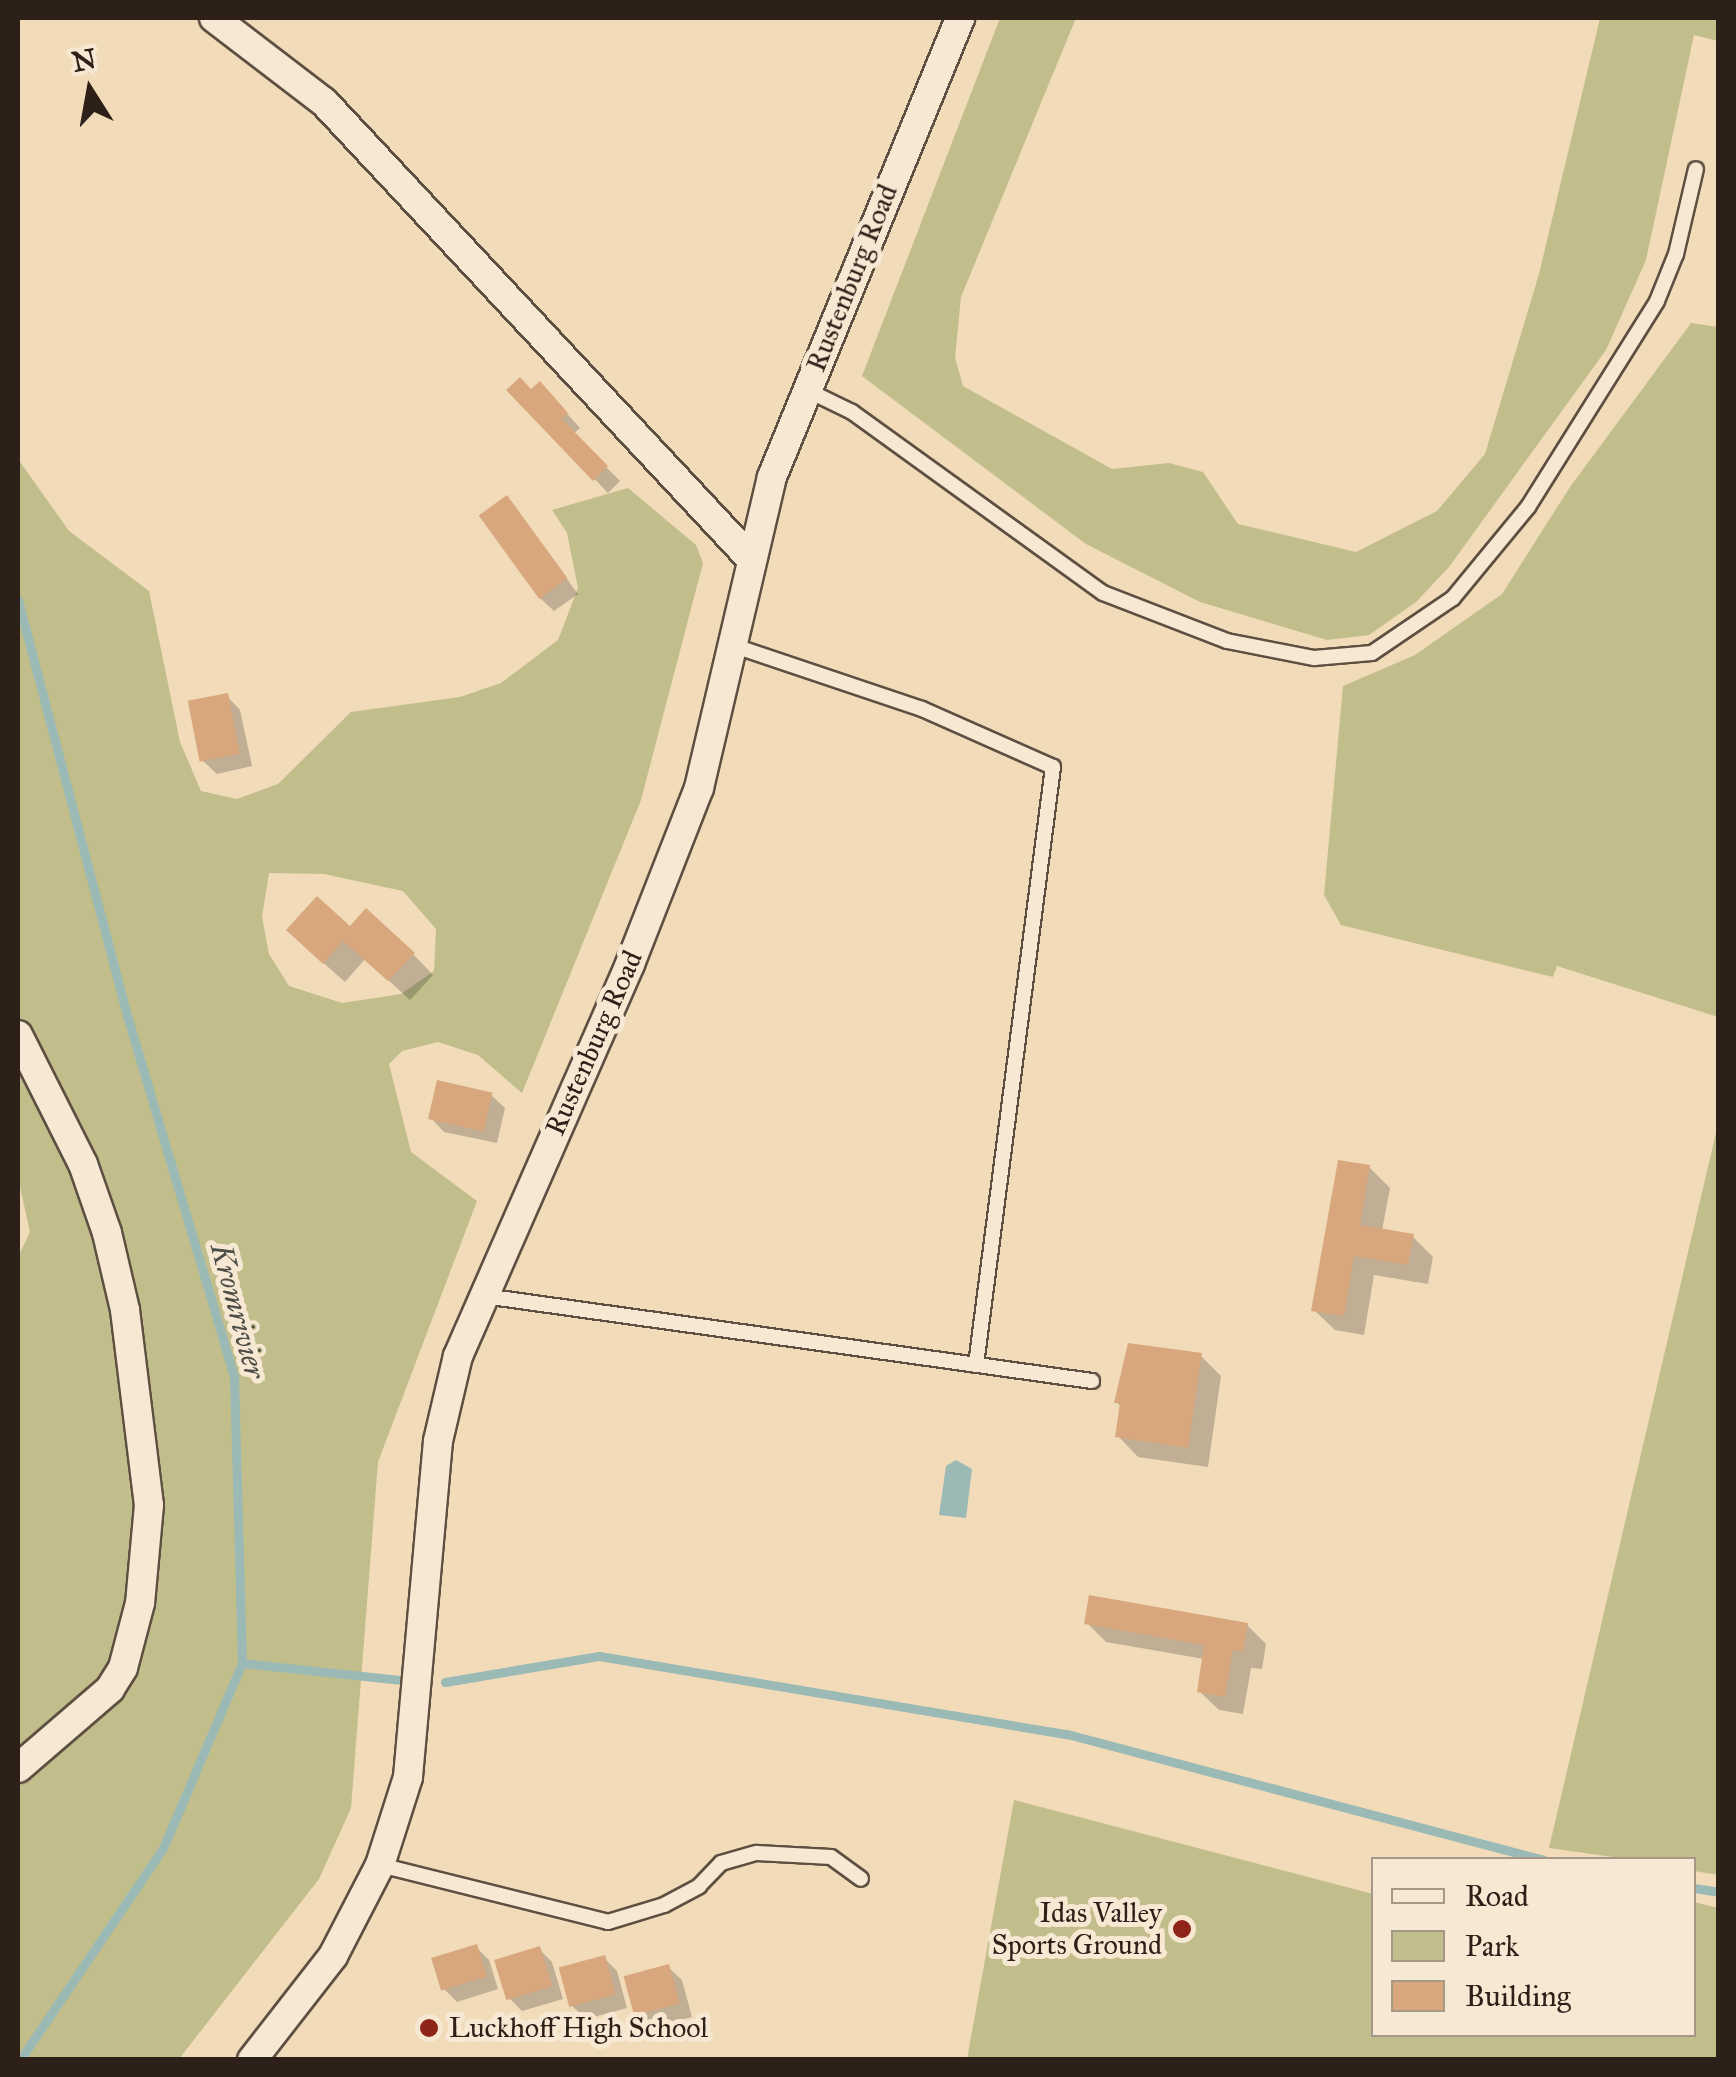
<!DOCTYPE html>
<style>
body{margin:0}
#map{position:relative;width:1736px;height:2077px;overflow:hidden;background:#f1dbb9;font-family:"IM FELL Great Primer",serif}
div>[style]{position:absolute}
.green>*{inset:0;background:#c1be8b}
.water>*{inset:0;background:#9cbab5}
.shadow>*{inset:0;background:#0003}
.stream>*{height:9px;margin:-4.5px;padding:0 4.5px;transform-origin:4.5px;border-radius:4.5px;background:#9cbab5}
.building>*{inset:0;background:#d8a77e;transform-origin:0 0}
.roads{filter:drop-shadow(2px 0 #5d4f41) drop-shadow(-2px 0 #5d4f41) drop-shadow(0 2px #5d4f41) drop-shadow(0 -2px #5d4f41)}
.lane>*{height:14px;margin:-7px;padding:0 7px;transform-origin:7px;border-radius:7px;background:#f6e8d2}
.street>*{height:28px;margin:-14px;padding:0 14px;transform-origin:14px;border-radius:14px;background:#f6e8d2}
.dots>*{width:28px;height:28px;translate:-50% -50%;box-sizing:border-box;border:5px solid #f6e8d2;border-radius:50%}
span{translate:-50% -50%;white-space:nowrap;text-align:center;line-height:1.15;-webkit-text-stroke:10px #f6e8d2;paint-order:stroke}
.street-label{font-size:28px;color:#2c2019}
.poi-label{font-size:28px;color:#2c2019}
.right{translate:-100% -50%;text-align:right}
.left{translate:0 -50%;text-align:left}
.water-label{font-size:30px;color:#4e4e48;font-style:italic}
.frame{position:absolute;inset:0;border:20px solid #2c2019;pointer-events:none}
.legend{position:absolute;left:1371px;top:1857px;width:325px;height:180px;box-sizing:border-box;background:#f6e8d2;border:2px solid #a59888;margin:0;padding:12px 18px;list-style:none;font-size:30px;color:#2c2019}
.legend li{display:flex;align-items:center;gap:20px;height:50px}
.legend b{width:50px;border:2px solid #a59888}
.north{position:absolute;left:40px;top:40px;width:100px;height:100px;-webkit-text-stroke:8px #f6e8d2;paint-order:stroke;rotate:349deg;font-size:28px;font-weight:700;line-height:40px;text-align:center;color:#2c2019}
.north::after{content:'';display:block;margin:auto;width:35px;height:45px;background:#2c2019;clip-path:polygon(50% 0,100% 100%,50% 72%,0 100%)}
</style>
<div id="map">
<div class="green">
<i style="clip-path:polygon(1000px 18px,1076px 18px,961px 297px,955px 358px,963px 386px,1112px 469px,1169px 463px,1203px 472px,1238px 524px,1356px 552px,1437px 511px,1485px 454px,1539px 274px,1600px 18px,1718px 18px,1718px 41px,1694px 35px,1646px 260px,1606px 350px,1449px 567px,1416px 602px,1369px 635px,1327px 640px,1200px 602px,1086px 544px,862px 376px)"></i>
<i style="clip-path:polygon(1691px 323px,1718px 327px,1718px 1017px,1557px 966px,1553px 977px,1341px 925px,1324px 895px,1343px 686px,1415px 655px,1502px 594px,1570px 487px)"></i>
<i style="clip-path:polygon(evenodd,18px 459px,69px 531px,149px 591px,180px 742px,201px 791px,237px 799px,278px 784px,351px 712px,460px 697px,501px 683px,558px 640px,578px 588px,567px 533px,552px 510px,628px 488px,696px 545px,703px 563px,641px 800px,522px 1093px,478px 1055px,438px 1042px,402px 1051px,389px 1064px,411px 1152px,477px 1201px,378px 1462px,351px 1808px,319px 1879px,179px 2059px,18px 2059px,18px 1257px,30px 1232px,18px 1178px,18px 459px,269px 873px,324px 874px,403px 891px,436px 929px,434px 971px,401px 994px,342px 1003px,289px 986px,269px 954px,262px 917px,269px 873px)"></i>
<i style="clip-path:polygon(1718px 1124px,1718px 1875px,1694px 1871px,1694px 1860px,1627px 1859px,1549px 1848px)"></i>
<i style="clip-path:polygon(1014px 1800px,1373px 1894px,1374px 2034px,1694px 2034px,1694px 1902px,1718px 1908px,1718px 2059px,967px 2059px)"></i>
</div>
<div class="water">
<i style="clip-path:polygon(956px 1460px,972px 1469px,966px 1518px,939px 1515px,946px 1466px)"></i>
</div>
<div class="shadow">
<i style="clip-path:polygon(510px 390px,553px 398px,580px 428px,573px 434px,620px 481px,608px 493px)"></i>
<i style="clip-path:polygon(507px 498px,578px 594px,554px 611px,540px 598px)"></i>
<i style="clip-path:polygon(227px 696px,240px 710px,252px 766px,217px 774px,203px 761px)"></i>
<i style="clip-path:polygon(351px 929px,413px 954px,433px 975px,410px 1000px,365px 959px,345px 982px,309px 950px)"></i>
<i style="clip-path:polygon(491px 1095px,505px 1108px,497px 1143px,444px 1132px,431px 1118px)"></i>
<i style="clip-path:polygon(1369px 1167px,1390px 1188px,1382px 1231px,1412px 1236px,1433px 1257px,1428px 1284px,1374px 1275px,1364px 1335px,1335px 1330px,1314px 1310px)"></i>
<i style="clip-path:polygon(1200px 1355px,1221px 1376px,1208px 1467px,1138px 1457px,1118px 1436px,1122px 1407px,1116px 1402px)"></i>
<i style="clip-path:polygon(1087px 1623px,1247px 1625px,1266px 1644px,1262px 1669px,1251px 1668px,1243px 1714px,1219px 1710px,1199px 1691px,1204px 1659px,1106px 1642px)"></i>
<i style="clip-path:polygon(476px 1947px,489px 1960px,498px 1989px,457px 2002px,444px 1989px)"></i>
<i style="clip-path:polygon(539px 1949px,552px 1962px,563px 1999px,522px 2011px,509px 1998px)"></i>
<i style="clip-path:polygon(604px 1958px,617px 1971px,627px 2008px,586px 2019px,572px 2006px)"></i>
<i style="clip-path:polygon(668px 1967px,682px 1980px,692px 2017px,650px 2028px,637px 2015px)"></i>
</div>
<div class="stream">
<i style="left:18px;top:600px;width:426px;rotate:75.3deg"></i>
<i style="left:126px;top:1012px;width:380px;rotate:73.5deg"></i>
<i style="left:234px;top:1376px;width:287px;rotate:88.4deg"></i>
<i style="left:242px;top:1663px;width:201px;rotate:113.1deg"></i>
<i style="left:163px;top:1848px;width:256px;rotate:124deg"></i>
<i style="left:242px;top:1663px;width:161px;rotate:6.1deg"></i>
<i style="left:445px;top:1682px;width:156px;rotate:-9.6deg"></i>
<i style="left:599px;top:1656px;width:474px;rotate:9.5deg"></i>
<i style="left:1067px;top:1734px;width:493px;rotate:14.8deg"></i>
<i style="left:1694px;top:1888px;width:24px;rotate:9deg"></i>
</div>
<div class="building">
<i style="clip-path:polygon(520px 377px,531px 389px,540px 381px,568px 413px,562px 419px,608px 466px,593px 481px,506px 390px)"></i>
<i style="left:507px;top:495px;width:103px;height:35px;rotate:54deg"></i>
<i style="left:228px;top:693px;width:62px;height:41px;rotate:79deg"></i>
<i style="clip-path:polygon(317px 896px,350px 926px,366px 908px,415px 953px,388px 981px,343px 941px,323px 964px,286px 930px)"></i>
<i style="left:437px;top:1080px;width:57px;height:40px;rotate:13deg"></i>
<i style="clip-path:polygon(1338px 1160px,1370px 1165px,1360px 1225px,1414px 1234px,1408px 1265px,1354px 1256px,1344px 1316px,1311px 1311px)"></i>
<i style="clip-path:polygon(1128px 1343px,1202px 1353px,1188px 1448px,1115px 1437px,1120px 1403px,1114px 1403px)"></i>
<i style="clip-path:polygon(1089px 1595px,1248px 1623px,1243px 1652px,1233px 1650px,1225px 1697px,1197px 1692px,1204px 1645px,1084px 1624px)"></i>
<i style="left:477px;top:1944px;width:34px;height:48px;rotate:73deg"></i>
<i style="left:540px;top:1946px;width:42px;height:48px;rotate:73deg"></i>
<i style="left:605px;top:1955px;width:41px;height:48px;rotate:75deg"></i>
<i style="left:669px;top:1964px;width:41px;height:47px;rotate:75deg"></i>
</div>
<div class="roads">
<div class="lane">
<i style="left:807px;top:390px;width:50px;rotate:26.1deg"></i>
<i style="left:852px;top:412px;width:309px;rotate:35.8deg"></i>
<i style="left:1103px;top:593px;width:133px;rotate:21.2deg"></i>
<i style="left:1227px;top:641px;width:89px;rotate:11.1deg"></i>
<i style="left:1314px;top:658px;width:58px;rotate:-4.9deg"></i>
<i style="left:1372px;top:653px;width:98px;rotate:-34.2deg"></i>
<i style="left:1453px;top:598px;width:118px;rotate:-50.5deg"></i>
<i style="left:1528px;top:507px;width:243px;rotate:-57.9deg"></i>
<i style="left:1657px;top:301px;width:51px;rotate:-68deg"></i>
<i style="left:1676px;top:254px;width:87px;rotate:-76.8deg"></i>
<i style="left:735px;top:646px;width:197px;rotate:18.6deg"></i>
<i style="left:922px;top:709px;width:143px;rotate:23.9deg"></i>
<i style="left:1053px;top:767px;width:603px;rotate:97.34deg"></i>
<i style="left:484px;top:1296px;width:614px;rotate:7.96deg"></i>
<i style="left:380px;top:1865px;width:235px;rotate:14deg"></i>
<i style="left:608px;top:1922px;width:59px;rotate:-16.9deg"></i>
<i style="left:664px;top:1905px;width:40px;rotate:-28deg"></i>
<i style="left:699px;top:1886px;width:32px;rotate:-46deg"></i>
<i style="left:721px;top:1863px;width:37px;rotate:-16deg"></i>
<i style="left:757px;top:1853px;width:74px;rotate:3.1deg"></i>
<i style="left:831px;top:1857px;width:37px;rotate:36deg"></i>
</div>
<div class="street">
<i style="left:214px;top:18px;width:138px;rotate:37.4deg"></i>
<i style="left:324px;top:102px;width:625px;rotate:46.94deg"></i>
<i style="left:18px;top:1035px;width:144px;rotate:63.3deg"></i>
<i style="left:83px;top:1164px;width:73px;rotate:70.8deg"></i>
<i style="left:107px;top:1233px;width:79px;rotate:76.8deg"></i>
<i style="left:125px;top:1310px;width:196px;rotate:83deg"></i>
<i style="left:149px;top:1505px;width:98px;rotate:95.2deg"></i>
<i style="left:140px;top:1603px;width:67px;rotate:104.7deg"></i>
<i style="left:123px;top:1668px;width:25px;rotate:122deg"></i>
<i style="left:110px;top:1689px;width:121px;rotate:139.3deg"></i>
<i style="left:252px;top:2060px;width:132px;rotate:-52.1deg"></i>
<i style="left:333px;top:1956px;width:102px;rotate:-62.7deg"></i>
<i style="left:380px;top:1865px;width:92px;rotate:-72.3deg"></i>
<i style="left:408px;top:1777px;width:337px;rotate:-84.9deg"></i>
<i style="left:438px;top:1441px;width:87px;rotate:-76.8deg"></i>
<i style="left:458px;top:1356px;width:428px;rotate:-66.3deg"></i>
<i style="left:630px;top:964px;width:189px;rotate:-68.6deg"></i>
<i style="left:699px;top:788px;width:319px;rotate:-76.8deg"></i>
<i style="left:772px;top:477px;width:496px;rotate:-67.7deg"></i>
</div>
</div>
<div class="dots">
<i style="left:1182px;top:1929px;background:#8f2418"></i>
<i style="left:429px;top:2028px;background:#8f2418"></i>
</div>
<div class="street-label">
<span style="left:852px;top:278px;rotate:-68deg">Rustenburg Road</span>
<span style="left:594px;top:1043px;rotate:-66deg">Rustenburg Road</span>
</div>
<div class="poi-label">
<span class="right" style="left:1162px;top:1929px">Idas Valley<br>Sports Ground</span>
<span class="left" style="left:449px;top:2028px">Luckhoff High School</span>
</div>
<div class="water-label">
<span style="left:238px;top:1311px;rotate:75deg">Kromrivier</span>
</div>
<div class="frame"></div>
<ul class="legend">
<li><b style="height:12px;background:#f6e8d2"></b>Road</li>
<li><b style="height:28px;background:#c1be8b"></b>Park</li>
<li><b style="height:28px;background:#d8a77e"></b>Building</li>
</ul>
<div class="north">N</div>
</div>
